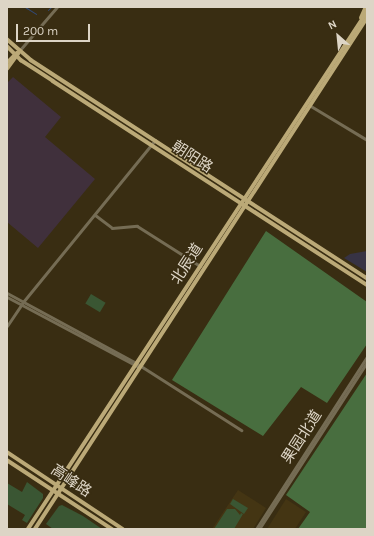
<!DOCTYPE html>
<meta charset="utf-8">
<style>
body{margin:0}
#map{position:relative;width:374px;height:536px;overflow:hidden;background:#392d12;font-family:Karla,"Noto Sans SC",sans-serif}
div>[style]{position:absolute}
.built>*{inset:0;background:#443513}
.industrial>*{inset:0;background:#40303c}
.medical>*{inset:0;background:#373344}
.green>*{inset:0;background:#3a5633;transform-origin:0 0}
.forest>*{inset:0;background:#486e3f}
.stream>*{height:1px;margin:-0.5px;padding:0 0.5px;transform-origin:0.5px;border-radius:0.5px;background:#324977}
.minor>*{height:3px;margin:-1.5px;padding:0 1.5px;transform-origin:1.5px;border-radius:1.5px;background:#756c54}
.major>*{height:3.5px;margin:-1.75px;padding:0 1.75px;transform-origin:1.75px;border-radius:1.75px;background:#bba977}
span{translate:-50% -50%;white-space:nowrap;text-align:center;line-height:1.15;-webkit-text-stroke:3px #392d12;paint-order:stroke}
.street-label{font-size:15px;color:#ddd5c6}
.frame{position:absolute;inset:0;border:8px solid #ddd5c6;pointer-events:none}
.north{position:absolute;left:318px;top:16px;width:40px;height:40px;-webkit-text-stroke:3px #392d12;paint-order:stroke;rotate:333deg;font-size:11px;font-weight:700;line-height:16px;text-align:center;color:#ddd5c6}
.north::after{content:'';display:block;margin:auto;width:14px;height:18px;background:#ddd5c6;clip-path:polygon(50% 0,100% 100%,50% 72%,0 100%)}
.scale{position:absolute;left:16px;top:24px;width:74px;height:18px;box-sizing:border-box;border:2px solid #ddd5c6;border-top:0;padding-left:5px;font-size:12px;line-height:14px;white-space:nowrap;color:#ddd5c6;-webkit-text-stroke:3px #392d12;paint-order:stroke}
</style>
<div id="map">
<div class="built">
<i style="clip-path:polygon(238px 490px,266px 508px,253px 529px,212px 529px)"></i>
<i style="clip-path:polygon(286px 499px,306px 512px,295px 529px,267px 529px)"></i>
</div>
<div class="industrial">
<i style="clip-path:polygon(13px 77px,61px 117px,45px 137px,95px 179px,38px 248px,7px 222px,7px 83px)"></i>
</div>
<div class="medical">
<i style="clip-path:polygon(367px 251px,367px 272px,344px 258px,350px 254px)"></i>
</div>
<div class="green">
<i style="left:91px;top:294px;width:17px;height:11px;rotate:31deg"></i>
<i style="clip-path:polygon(27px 482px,43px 494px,43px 498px,27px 523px,22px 520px,25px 515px,7px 504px,7px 483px,22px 492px)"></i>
<i style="clip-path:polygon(233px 499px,248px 508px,244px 514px,230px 504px)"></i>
<i style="clip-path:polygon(62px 505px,83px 516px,102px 529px,53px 529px,46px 524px,59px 506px)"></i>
<i style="clip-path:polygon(227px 509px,235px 509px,240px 515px,241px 513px,243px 514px,234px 529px,214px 529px)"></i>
</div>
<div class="forest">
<i style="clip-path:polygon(266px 231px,367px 302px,367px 344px,327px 403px,301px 387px,263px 436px,172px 380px)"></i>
<i style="clip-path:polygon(367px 373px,367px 529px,298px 529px,310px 512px,286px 495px)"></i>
</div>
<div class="stream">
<i style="left:25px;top:7px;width:13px;rotate:32deg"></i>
<i style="left:48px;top:10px;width:4px;rotate:-45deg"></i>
</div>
<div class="minor">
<i style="left:19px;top:51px;width:58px;rotate:-49.2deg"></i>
<i style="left:309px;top:105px;width:68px;rotate:31.1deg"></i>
<i style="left:95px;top:215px;width:21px;rotate:37deg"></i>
<i style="left:112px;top:228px;width:25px;rotate:-5deg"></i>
<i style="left:137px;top:226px;width:75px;rotate:32.4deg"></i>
<i style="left:7px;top:293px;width:147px;rotate:28.5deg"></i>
<i style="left:136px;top:363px;width:125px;rotate:32.5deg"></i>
<i style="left:7px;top:297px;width:147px;rotate:28deg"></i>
<i style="left:7px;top:326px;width:29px;rotate:-56deg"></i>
<i style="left:23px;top:302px;width:209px;rotate:-50.8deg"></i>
<i style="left:256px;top:529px;width:205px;rotate:-57.2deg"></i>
<i style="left:259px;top:529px;width:199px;rotate:-57.1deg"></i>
</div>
<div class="major">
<i style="left:361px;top:18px;width:12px;rotate:-66deg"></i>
<i style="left:7px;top:39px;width:32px;rotate:41deg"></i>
<i style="left:31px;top:60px;width:401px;rotate:33deg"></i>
<i style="left:7px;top:46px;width:20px;rotate:45deg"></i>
<i style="left:21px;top:60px;width:38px;rotate:33deg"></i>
<i style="left:53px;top:81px;width:374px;rotate:33deg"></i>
<i style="left:7px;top:63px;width:14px;rotate:-45deg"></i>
<i style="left:7px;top:69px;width:19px;rotate:-54deg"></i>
<i style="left:7px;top:452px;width:139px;rotate:33.6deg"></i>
<i style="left:7px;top:460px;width:126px;rotate:33.3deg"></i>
<i style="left:28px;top:529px;width:618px;rotate:-56.75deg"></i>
<i style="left:35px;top:529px;width:609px;rotate:-56.99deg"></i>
</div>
<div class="street-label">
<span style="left:192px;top:157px;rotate:33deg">朝阳路</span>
<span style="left:187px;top:264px;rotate:-57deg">北辰道</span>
<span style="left:302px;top:437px;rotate:-57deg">果园北道</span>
<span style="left:71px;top:481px;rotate:34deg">高峰路</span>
</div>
<div class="frame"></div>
<div class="north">N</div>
<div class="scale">200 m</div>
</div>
